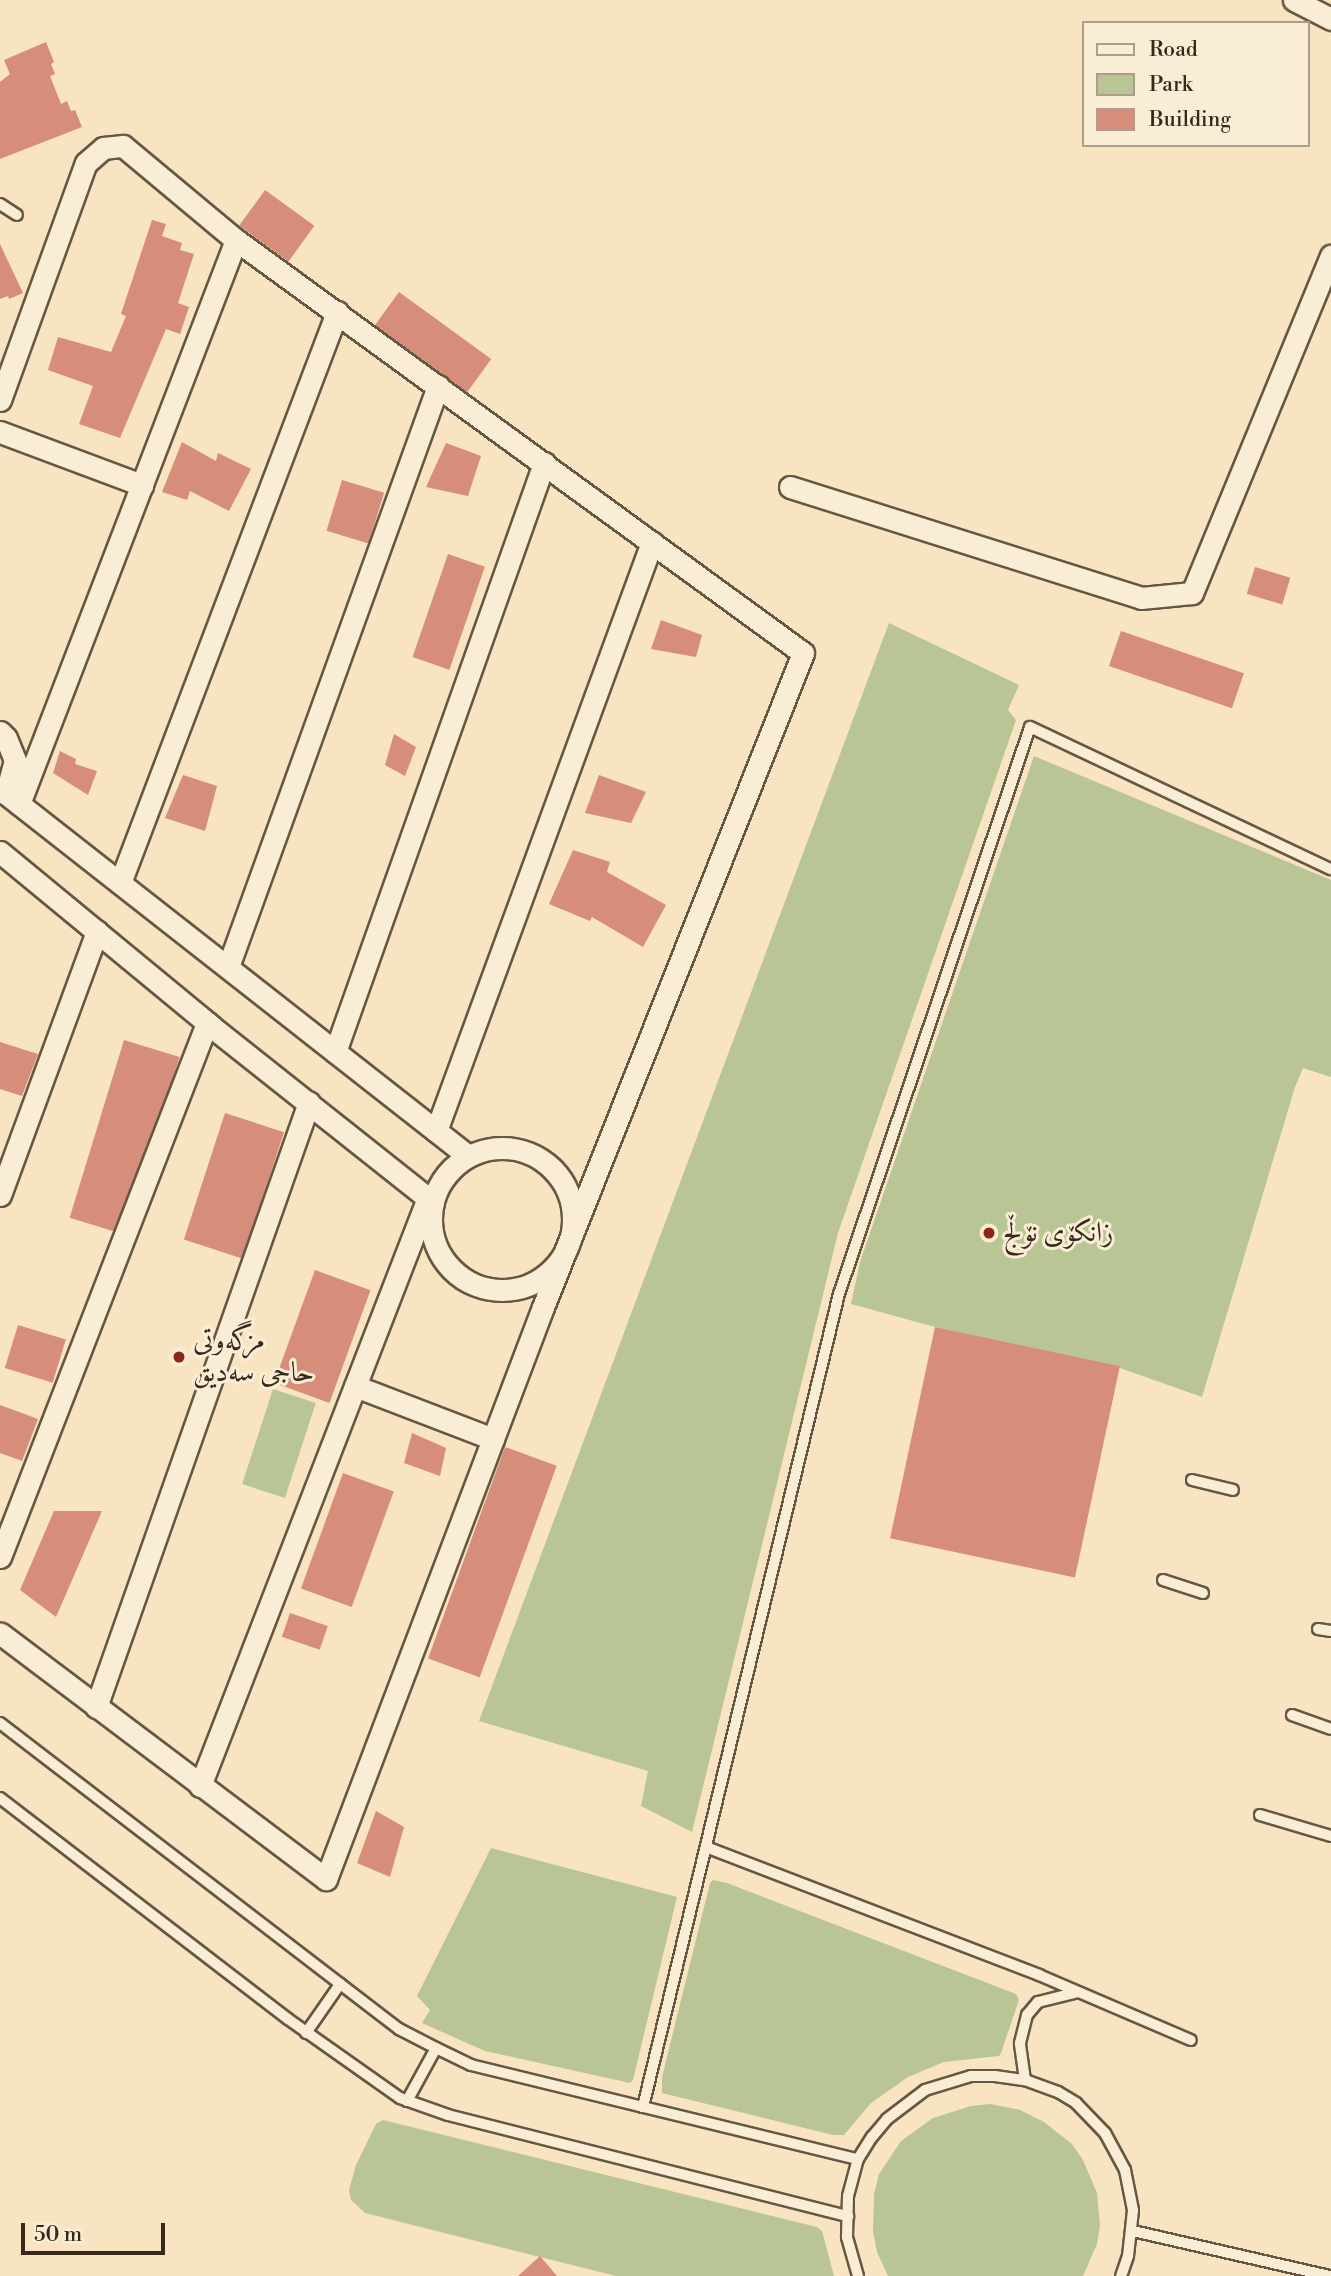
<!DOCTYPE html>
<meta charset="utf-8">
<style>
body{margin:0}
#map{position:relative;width:1331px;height:2276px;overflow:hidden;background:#f8e4c0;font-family:"Libre Bodoni",Amiri,serif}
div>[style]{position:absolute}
.green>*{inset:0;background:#b9c595;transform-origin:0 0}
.building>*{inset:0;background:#d68d7a;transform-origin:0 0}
.roads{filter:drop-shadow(2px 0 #665744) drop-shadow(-2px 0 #665744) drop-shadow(0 2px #665744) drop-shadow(0 -2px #665744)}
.lane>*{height:10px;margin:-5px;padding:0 5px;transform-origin:5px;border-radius:5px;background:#faedd6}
.street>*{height:21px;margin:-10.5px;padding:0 10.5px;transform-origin:10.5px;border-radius:10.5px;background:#faedd6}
.street>.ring{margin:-10.5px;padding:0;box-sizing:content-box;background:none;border:21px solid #faedd6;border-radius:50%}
.dots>*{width:19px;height:19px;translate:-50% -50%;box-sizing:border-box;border:4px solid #faedd6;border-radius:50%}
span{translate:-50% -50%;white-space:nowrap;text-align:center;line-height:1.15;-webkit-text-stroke:6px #faedd6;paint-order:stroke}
.poi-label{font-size:28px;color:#36281a}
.left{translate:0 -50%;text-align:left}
.legend{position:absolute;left:1082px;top:21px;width:228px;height:126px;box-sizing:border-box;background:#faedd6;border:2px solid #ac9e8b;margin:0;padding:9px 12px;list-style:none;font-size:21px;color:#36281a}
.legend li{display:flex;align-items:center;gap:14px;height:35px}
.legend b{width:35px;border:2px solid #ac9e8b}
.scale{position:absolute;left:21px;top:2223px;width:144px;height:32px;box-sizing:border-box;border:4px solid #36281a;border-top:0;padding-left:9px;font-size:21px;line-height:24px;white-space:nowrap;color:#36281a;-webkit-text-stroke:5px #faedd6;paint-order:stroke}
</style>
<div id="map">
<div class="green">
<i style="clip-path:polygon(889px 623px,1019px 685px,1008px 710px,1016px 720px,838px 1233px,692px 1832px,641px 1806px,648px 1771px,479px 1721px)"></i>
<i style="clip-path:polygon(1034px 756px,1331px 880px,1331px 1077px,1303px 1068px,1295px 1087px,1202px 1397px,1120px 1368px,935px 1327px,851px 1304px,860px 1262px)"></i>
<i style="left:273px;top:1389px;width:45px;height:100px;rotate:18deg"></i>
<i style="clip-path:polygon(491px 1848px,677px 1897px,633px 2080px,630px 2083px,485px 2051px,422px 2023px,430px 2010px,417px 1996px)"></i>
<i style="clip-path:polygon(713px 1880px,727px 1883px,1016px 1994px,1019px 2000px,1001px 2053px,999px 2056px,944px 2062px,908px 2077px,871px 2103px,844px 2135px,833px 2135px,662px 2093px,662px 2077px,710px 1883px)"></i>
<i style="clip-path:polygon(990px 2104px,1020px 2110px,1044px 2122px,1072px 2144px,1083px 2160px,1097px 2193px,1100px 2225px,1097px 2244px,1083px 2276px,888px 2276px,877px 2252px,873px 2232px,874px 2194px,879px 2174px,901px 2141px,933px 2118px,971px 2106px)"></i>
<i style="clip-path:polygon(383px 2120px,817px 2227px,822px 2231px,834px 2276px,616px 2276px,365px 2213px,351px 2200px,349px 2190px,356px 2165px,376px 2124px)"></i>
</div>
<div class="building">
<i style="clip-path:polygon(46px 42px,54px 62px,51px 64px,55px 74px,50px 76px,61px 104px,67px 101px,71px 111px,75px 110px,82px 127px,0 159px,0 82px,10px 74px,4px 60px)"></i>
<i style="left:265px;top:190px;width:61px;height:44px;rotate:36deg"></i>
<i style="clip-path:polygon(152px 220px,166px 224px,162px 236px,182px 243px,180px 250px,194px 254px,178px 303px,189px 307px,180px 334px,166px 329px,120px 438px,79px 424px,93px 386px,48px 370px,58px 337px,111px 352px,126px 316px,121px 314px)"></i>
<i style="clip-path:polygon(0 244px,23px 293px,9px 299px,8px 296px,0 299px)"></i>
<i style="left:399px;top:292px;width:114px;height:41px;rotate:36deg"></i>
<i style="clip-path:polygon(182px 442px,216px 461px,218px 453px,251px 469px,229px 511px,190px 491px,187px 500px,162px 492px)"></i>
<i style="clip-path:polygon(446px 443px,481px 456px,468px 496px,426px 487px)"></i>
<i style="left:342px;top:480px;width:44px;height:53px;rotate:17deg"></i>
<i style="left:448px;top:554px;width:39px;height:109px;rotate:19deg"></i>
<i style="left:1255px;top:567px;width:37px;height:28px;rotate:17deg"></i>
<i style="clip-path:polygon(661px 620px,702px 635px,696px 657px,651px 649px)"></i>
<i style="left:1121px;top:631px;width:130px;height:37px;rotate:19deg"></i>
<i style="clip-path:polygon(394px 734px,416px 747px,405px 776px,385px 765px)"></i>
<i style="clip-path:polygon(60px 751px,76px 759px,75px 764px,97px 771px,88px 795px,53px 773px)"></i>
<i style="clip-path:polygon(183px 775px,217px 786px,205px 831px,165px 818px)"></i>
<i style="clip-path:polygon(599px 775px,646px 792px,631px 823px,585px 813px)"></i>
<i style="clip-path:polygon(573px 850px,610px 862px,607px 872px,666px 905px,643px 947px,592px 917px,590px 921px,549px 904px)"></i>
<i style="left:124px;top:1040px;width:58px;height:186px;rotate:17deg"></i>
<i style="clip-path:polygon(0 1042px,38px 1054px,22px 1096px,0 1089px)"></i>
<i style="left:225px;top:1113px;width:62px;height:133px;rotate:18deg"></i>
<i style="left:315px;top:1270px;width:59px;height:120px;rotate:20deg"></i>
<i style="left:18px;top:1325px;width:50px;height:45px;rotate:17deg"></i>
<i style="left:935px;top:1327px;width:189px;height:216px;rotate:12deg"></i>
<i style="clip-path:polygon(0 1405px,38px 1419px,22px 1461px,0 1453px)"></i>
<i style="clip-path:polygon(412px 1433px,446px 1448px,440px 1476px,404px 1463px)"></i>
<i style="left:505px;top:1447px;width:55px;height:225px;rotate:20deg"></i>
<i style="left:343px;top:1473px;width:54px;height:123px;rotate:20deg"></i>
<i style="clip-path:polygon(54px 1511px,102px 1511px,56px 1617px,20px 1590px)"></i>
<i style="left:290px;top:1613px;width:40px;height:25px;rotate:19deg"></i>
<i style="clip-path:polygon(376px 1811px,404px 1827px,390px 1877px,357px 1863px)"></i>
<i style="clip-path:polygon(540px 2256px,557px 2276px,518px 2276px)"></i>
</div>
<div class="roads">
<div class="lane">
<i style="left:0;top:204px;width:20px;rotate:33deg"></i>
<i style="left:1192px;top:1480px;width:42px;rotate:13.7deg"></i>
<i style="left:1163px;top:1580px;width:42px;rotate:18deg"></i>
<i style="left:1318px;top:1629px;width:13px;rotate:9deg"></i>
<i style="left:1292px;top:1715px;width:41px;rotate:19.7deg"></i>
<i style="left:0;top:1723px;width:503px;rotate:37.49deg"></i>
<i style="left:399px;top:2029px;width:42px;rotate:27.2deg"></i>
<i style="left:436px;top:2048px;width:39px;rotate:26deg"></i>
<i style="left:471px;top:2065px;width:398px;rotate:13.7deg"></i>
<i style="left:0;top:1798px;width:363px;rotate:37.5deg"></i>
<i style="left:288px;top:2019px;width:137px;rotate:35.2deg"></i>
<i style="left:400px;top:2098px;width:51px;rotate:19.5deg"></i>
<i style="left:448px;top:2115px;width:413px;rotate:14.2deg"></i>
<i style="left:1260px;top:1815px;width:74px;rotate:16.5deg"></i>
<i style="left:706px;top:1847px;width:357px;rotate:21deg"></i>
<i style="left:1039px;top:1975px;width:165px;rotate:23.2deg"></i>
<i style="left:306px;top:2033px;width:60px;rotate:-55.2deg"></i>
<i style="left:1025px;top:2080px;width:37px;rotate:-98deg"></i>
<i style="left:1020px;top:2043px;width:29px;rotate:-76deg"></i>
<i style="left:1027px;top:2015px;width:17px;rotate:-50deg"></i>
<i style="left:1038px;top:2002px;width:41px;rotate:-14deg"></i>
<i style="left:407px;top:2101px;width:60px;rotate:-61.3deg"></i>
<i style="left:643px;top:2107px;width:836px;rotate:-76.45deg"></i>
<i style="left:839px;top:1294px;width:598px;rotate:-71.38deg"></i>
<i style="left:1030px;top:727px;width:333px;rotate:25.3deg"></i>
<i style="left:1133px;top:2231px;width:202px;rotate:12.9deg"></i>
<i style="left:858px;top:2276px;width:41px;rotate:-105.8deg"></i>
<i style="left:847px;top:2237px;width:41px;rotate:-88.6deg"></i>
<i style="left:848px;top:2196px;width:38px;rotate:-75deg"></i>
<i style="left:858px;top:2159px;width:26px;rotate:-58deg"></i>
<i style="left:872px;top:2137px;width:23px;rotate:-50deg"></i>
<i style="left:887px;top:2119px;width:48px;rotate:-37.3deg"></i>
<i style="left:925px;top:2090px;width:48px;rotate:-16.9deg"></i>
<i style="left:971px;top:2076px;width:24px"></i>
<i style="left:995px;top:2076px;width:30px;rotate:8deg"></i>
<i style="left:1025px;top:2080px;width:35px;rotate:20deg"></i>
<i style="left:1058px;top:2092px;width:21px;rotate:31deg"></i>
<i style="left:1076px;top:2103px;width:42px;rotate:46deg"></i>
<i style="left:1105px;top:2133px;width:42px;rotate:61.6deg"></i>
<i style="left:1125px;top:2170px;width:41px;rotate:78.7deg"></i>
<i style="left:1133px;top:2210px;width:46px;rotate:96.2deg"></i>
<i style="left:1128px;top:2256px;width:21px;rotate:109deg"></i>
</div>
<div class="street">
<i style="left:1294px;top:0;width:42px;rotate:27.2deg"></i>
<i style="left:0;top:400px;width:252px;rotate:-70.1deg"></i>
<i style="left:86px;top:163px;width:23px;rotate:-41deg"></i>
<i style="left:103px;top:148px;width:20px;rotate:-6deg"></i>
<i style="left:123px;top:146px;width:147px;rotate:39.8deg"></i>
<i style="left:236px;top:240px;width:701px;rotate:36.07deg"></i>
<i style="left:803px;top:653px;width:704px;rotate:111.68deg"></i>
<i style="left:543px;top:1307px;width:612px;rotate:110.78deg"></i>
<i style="left:326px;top:1879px;width:408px;rotate:-143deg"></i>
<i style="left:0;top:432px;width:152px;rotate:20.5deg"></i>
<i style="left:790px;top:487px;width:368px;rotate:17.5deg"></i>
<i style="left:1141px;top:598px;width:51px;rotate:-5.6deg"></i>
<i style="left:1192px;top:593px;width:365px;rotate:-67.6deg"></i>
<i style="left:0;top:732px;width:8px;rotate:45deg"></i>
<i style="left:6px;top:738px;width:24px;rotate:68deg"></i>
<i style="left:15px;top:760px;width:35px;rotate:105deg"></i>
<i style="left:0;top:789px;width:595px;rotate:38.1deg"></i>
<i style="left:19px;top:804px;width:604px;rotate:-68.96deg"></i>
<i style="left:0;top:852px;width:275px;rotate:39.5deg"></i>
<i style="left:212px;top:1027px;width:282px;rotate:38.4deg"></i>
<i style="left:120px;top:883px;width:611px;rotate:-69.19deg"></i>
<i style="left:228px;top:967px;width:618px;rotate:-70.13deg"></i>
<i style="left:335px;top:1052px;width:625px;rotate:-70.46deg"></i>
<i style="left:436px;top:1131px;width:627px;rotate:-69.86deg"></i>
<i class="ring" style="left:431px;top:1148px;width:121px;height:121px"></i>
<i style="left:0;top:1195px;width:281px;rotate:-69.8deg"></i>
<i style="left:355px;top:1386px;width:148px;rotate:21deg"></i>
<i style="left:0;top:1557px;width:573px;rotate:-68.81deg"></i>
<i style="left:96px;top:1707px;width:641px;rotate:-70.6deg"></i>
<i style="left:200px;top:1786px;width:631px;rotate:-68.81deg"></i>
</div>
</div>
<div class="dots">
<i style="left:989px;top:1233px;background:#8f2418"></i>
<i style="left:179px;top:1357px;background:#8f2418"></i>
</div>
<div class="poi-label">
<span class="left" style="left:1003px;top:1233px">زانکۆی نۆڵج</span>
<span class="left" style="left:193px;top:1357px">مزگەوتی<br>حاجی سەدیق</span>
</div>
<ul class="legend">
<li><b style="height:9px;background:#faedd6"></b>Road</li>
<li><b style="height:19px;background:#b9c595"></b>Park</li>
<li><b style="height:19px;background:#d68d7a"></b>Building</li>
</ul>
<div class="scale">50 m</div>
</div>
